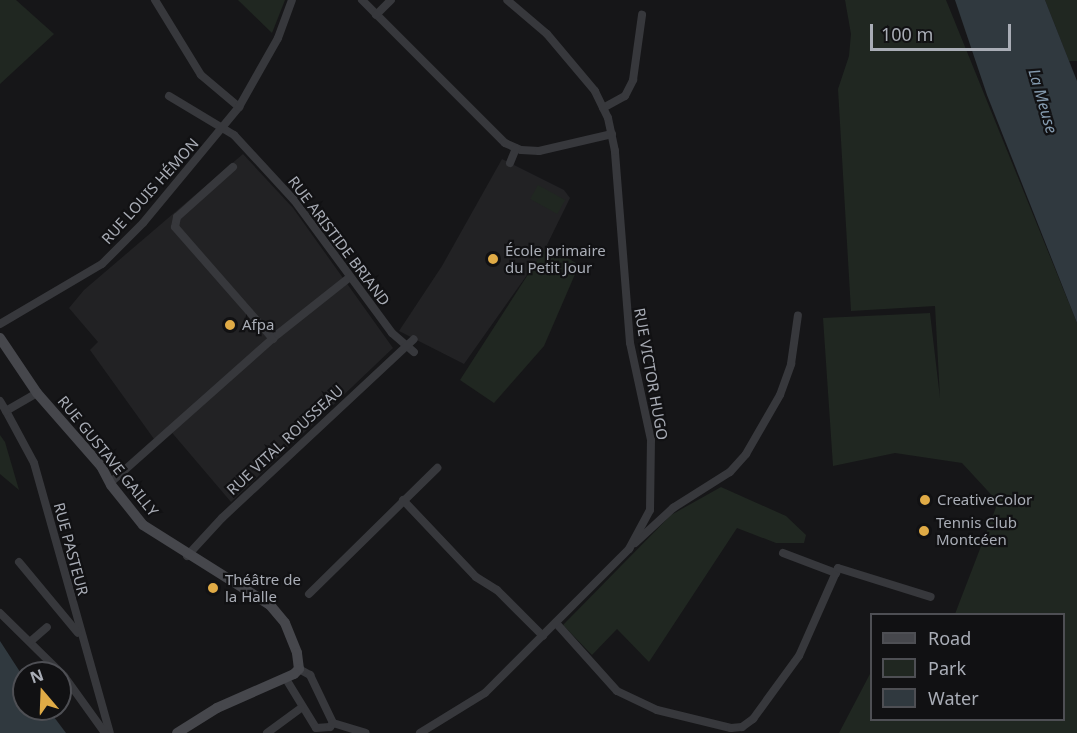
<!DOCTYPE html>
<meta charset="utf-8">
<style>
body{margin:0}
#map{position:relative;width:1077px;height:733px;overflow:hidden;background:#161618;font-family:"Noto Sans",sans-serif}
div>[style]{position:absolute}
.built>*{inset:0;background:#222224}
.green>*{inset:0;background:#202721;transform-origin:0 0}
.water>*{inset:0;background:#30393f}
.street>*{height:8px;margin:-4px;padding:0 4px;transform-origin:4px;border-radius:4px;background:#37383c}
.secondary>*{height:10px;margin:-5px;padding:0 5px;transform-origin:5px;border-radius:5px;background:#46474c}
.dots>*{width:16px;height:16px;translate:-50% -50%;box-sizing:border-box;border:3px solid #111113;border-radius:50%}
span{translate:-50% -50%;white-space:nowrap;text-align:center;line-height:1.15;-webkit-text-stroke:4.5px #111113;paint-order:stroke}
.street-label{font-size:15px;color:#a9adb6}
.poi-label{font-size:15px;color:#a9adb6}
.left{translate:0 -50%;text-align:left}
.water-label{font-size:16px;color:#849aae;font-style:italic}
.legend{position:absolute;left:870px;top:613px;width:195px;height:108px;box-sizing:border-box;background:#111113;border:2px solid #4e4f54;margin:0;padding:8px 10px;list-style:none;font-size:18px;color:#a9adb6}
.legend li{display:flex;align-items:center;gap:12px;height:30px}
.legend b{width:30px;border:2px solid #4e4f54}
.north{position:absolute;left:12px;top:661px;width:60px;height:60px;box-sizing:border-box;background:#111113;border:2px solid #4e4f54;border-radius:50%;rotate:341deg;font-size:16px;font-weight:700;line-height:24px;text-align:center;color:#a9adb6}
.north::after{content:'';display:block;margin:auto;width:21px;height:27px;background:#e0ab46;clip-path:polygon(50% 0,100% 100%,50% 72%,0 100%)}
.scale{position:absolute;left:870px;top:24px;width:141px;height:27px;box-sizing:border-box;border:3px solid #a9adb6;border-top:0;padding-left:8px;font-size:18px;line-height:21px;white-space:nowrap;color:#a9adb6;-webkit-text-stroke:4px #111113;paint-order:stroke}
</style>
<div id="map">
<div class="built">
<i style="clip-path:polygon(243px 154px,293px 208px,393px 348px,231px 502px,168px 428px,154px 439px,90px 350px,98px 342px,69px 308px,84px 290px)"></i>
<i style="clip-path:polygon(502px 159px,564px 190px,570px 198px,544px 251px,464px 364px,399px 331px,442px 266px)"></i>
</div>
<div class="green">
<i style="clip-path:polygon(0 0,16px 0,54px 34px,0 84px)"></i>
<i style="clip-path:polygon(238px 0,285px 0,272px 33px)"></i>
<i style="clip-path:polygon(845px 0,946px 0,1077px 323px,1077px 733px,839px 733px,871px 672px,872px 720px,1064px 720px,1064px 614px,955px 614px,998px 502px,962px 463px,895px 453px,833px 466px,823px 318px,930px 313px,940px 398px,935px 306px,851px 311px,838px 89px,849px 56px,851px 34px)"></i>
<i style="clip-path:polygon(1045px 0,1077px 0,1077px 61px,1069px 61px)"></i>
<i style="left:538px;top:185px;width:31px;height:16px;rotate:29deg"></i>
<i style="clip-path:polygon(547px 245px,579px 265px,544px 346px,494px 403px,460px 380px)"></i>
<i style="clip-path:polygon(0 435px,5px 442px,19px 490px,0 474px)"></i>
<i style="clip-path:polygon(721px 487px,786px 516px,806px 535px,804px 543px,776px 543px,737px 528px,649px 662px,617px 629px,592px 655px,563px 625px,671px 515px)"></i>
</div>
<div class="water">
<i style="clip-path:polygon(955px 0,1045px 0,1077px 81px,1077px 323px,987px 95px)"></i>
<i style="clip-path:polygon(0 641px,24px 678px,24px 709px,48px 709px,66px 733px,0 733px)"></i>
</div>
<div class="street">
<i style="left:155px;top:0;width:88px;rotate:58.5deg"></i>
<i style="left:201px;top:75px;width:50px;rotate:40.1deg"></i>
<i style="left:362px;top:0;width:202px;rotate:45deg"></i>
<i style="left:505px;top:143px;width:17px;rotate:24deg"></i>
<i style="left:521px;top:150px;width:18px;rotate:3deg"></i>
<i style="left:539px;top:151px;width:75px;rotate:-13.1deg"></i>
<i style="left:376px;top:15px;width:21px;rotate:-45deg"></i>
<i style="left:169px;top:96px;width:76px;rotate:31deg"></i>
<i style="left:234px;top:135px;width:88px;rotate:47.3deg"></i>
<i style="left:294px;top:200px;width:165px;rotate:53.6deg"></i>
<i style="left:392px;top:333px;width:29px;rotate:41deg"></i>
<i style="left:603px;top:108px;width:25px;rotate:-29deg"></i>
<i style="left:625px;top:96px;width:18px;rotate:-63deg"></i>
<i style="left:633px;top:80px;width:66px;rotate:-82.1deg"></i>
<i style="left:510px;top:163px;width:16px;rotate:-68deg"></i>
<i style="left:233px;top:167px;width:75px;rotate:138.2deg"></i>
<i style="left:177px;top:217px;width:10px;rotate:101deg"></i>
<i style="left:175px;top:227px;width:149px;rotate:48.8deg"></i>
<i style="left:0;top:324px;width:118px;rotate:-30.5deg"></i>
<i style="left:102px;top:264px;width:58px;rotate:-45deg"></i>
<i style="left:143px;top:223px;width:151px;rotate:-50.4deg"></i>
<i style="left:239px;top:107px;width:79px;rotate:-60.5deg"></i>
<i style="left:278px;top:38px;width:40px;rotate:-69.8deg"></i>
<i style="left:37px;top:393px;width:36px;rotate:150deg"></i>
<i style="left:6px;top:411px;width:59px;rotate:61.7deg"></i>
<i style="left:34px;top:463px;width:280px;rotate:74.3deg"></i>
<i style="left:0;top:401px;width:12px;rotate:59deg"></i>
<i style="left:110px;top:483px;width:225px;rotate:-41.6deg"></i>
<i style="left:278px;top:334px;width:92px;rotate:-38.4deg"></i>
<i style="left:403px;top:500px;width:106px;rotate:46.5deg"></i>
<i style="left:476px;top:577px;width:25px;rotate:32deg"></i>
<i style="left:497px;top:590px;width:65px;rotate:45deg"></i>
<i style="left:635px;top:543px;width:52px;rotate:-42.6deg"></i>
<i style="left:673px;top:508px;width:67px;rotate:-32.3deg"></i>
<i style="left:730px;top:472px;width:24px;rotate:-48deg"></i>
<i style="left:746px;top:454px;width:68px;rotate:-60deg"></i>
<i style="left:780px;top:395px;width:33px;rotate:-70deg"></i>
<i style="left:791px;top:364px;width:49px;rotate:-81.9deg"></i>
<i style="left:783px;top:553px;width:57px;rotate:20.7deg"></i>
<i style="left:187px;top:556px;width:52px;rotate:-47.4deg"></i>
<i style="left:222px;top:518px;width:262px;rotate:-43deg"></i>
<i style="left:19px;top:562px;width:92px;rotate:50.3deg"></i>
<i style="left:309px;top:594px;width:180px;rotate:-44.5deg"></i>
<i style="left:0;top:613px;width:90px;rotate:44.5deg"></i>
<i style="left:64px;top:676px;width:70px;rotate:54.3deg"></i>
<i style="left:556px;top:623px;width:91px;rotate:48.1deg"></i>
<i style="left:617px;top:691px;width:44px;rotate:25.4deg"></i>
<i style="left:657px;top:710px;width:76px;rotate:13.7deg"></i>
<i style="left:731px;top:728px;width:11px;rotate:-5deg"></i>
<i style="left:742px;top:727px;width:14px;rotate:-36deg"></i>
<i style="left:753px;top:719px;width:78px;rotate:-53.9deg"></i>
<i style="left:799px;top:656px;width:96px;rotate:-66.1deg"></i>
<i style="left:838px;top:568px;width:97px;rotate:17.3deg"></i>
<i style="left:31px;top:641px;width:21px;rotate:-41deg"></i>
<i style="left:299px;top:669px;width:13px;rotate:29deg"></i>
<i style="left:310px;top:675px;width:53px;rotate:64.4deg"></i>
<i style="left:286px;top:679px;width:57px;rotate:58.5deg"></i>
<i style="left:316px;top:728px;width:14px;rotate:-4deg"></i>
<i style="left:330px;top:727px;width:5px;rotate:-53deg"></i>
<i style="left:333px;top:723px;width:34px;rotate:17deg"></i>
<i style="left:267px;top:733px;width:42px;rotate:-36.3deg"></i>
<i style="left:420px;top:733px;width:76px;rotate:-31.6deg"></i>
<i style="left:485px;top:693px;width:204px;rotate:-45deg"></i>
<i style="left:629px;top:549px;width:44px;rotate:-61.7deg"></i>
<i style="left:650px;top:510px;width:70px;rotate:-89.2deg"></i>
<i style="left:651px;top:440px;width:99px;rotate:-102.2deg"></i>
<i style="left:630px;top:343px;width:193px;rotate:-94.5deg"></i>
<i style="left:615px;top:151px;width:34px;rotate:-102deg"></i>
<i style="left:608px;top:118px;width:30px;rotate:-116deg"></i>
<i style="left:595px;top:91px;width:75px;rotate:-130.1deg"></i>
<i style="left:547px;top:34px;width:52px;rotate:-139.6deg"></i>
</div>
<div class="secondary">
<i style="left:0;top:338px;width:66px;rotate:56.1deg"></i>
<i style="left:37px;top:393px;width:97px;rotate:48.8deg"></i>
<i style="left:101px;top:466px;width:21px;rotate:62deg"></i>
<i style="left:111px;top:485px;width:51px;rotate:51.3deg"></i>
<i style="left:143px;top:525px;width:150px;rotate:32.2deg"></i>
<i style="left:270px;top:605px;width:23px;rotate:50deg"></i>
<i style="left:285px;top:623px;width:32px;rotate:68deg"></i>
<i style="left:297px;top:653px;width:16px;rotate:83deg"></i>
<i style="left:299px;top:669px;width:7px;rotate:135deg"></i>
<i style="left:294px;top:674px;width:84px;rotate:156.2deg"></i>
<i style="left:217px;top:708px;width:47px;rotate:148deg"></i>
</div>
<div class="dots">
<i style="left:493px;top:259px;background:#e0ab46"></i>
<i style="left:230px;top:325px;background:#e0ab46"></i>
<i style="left:925px;top:500px;background:#e0ab46"></i>
<i style="left:924px;top:531px;background:#e0ab46"></i>
<i style="left:213px;top:588px;background:#e0ab46"></i>
</div>
<div class="street-label">
<span style="left:150px;top:191px;rotate:-48deg">RUE LOUIS HÉMON</span>
<span style="left:339px;top:241px;rotate:53deg">RUE ARISTIDE BRIAND</span>
<span style="left:651px;top:374px;rotate:80deg">RUE VICTOR HUGO</span>
<span style="left:285px;top:440px;rotate:-43deg">RUE VITAL ROUSSEAU</span>
<span style="left:108px;top:456px;rotate:51deg">RUE GUSTAVE GAILLY</span>
<span style="left:71px;top:549px;rotate:75deg">RUE PASTEUR</span>
</div>
<div class="poi-label">
<span class="left" style="left:505px;top:259px">École primaire<br>du Petit Jour</span>
<span class="left" style="left:242px;top:325px">Afpa</span>
<span class="left" style="left:937px;top:500px">CreativeColor</span>
<span class="left" style="left:936px;top:531px">Tennis Club<br>Montcéen</span>
<span class="left" style="left:225px;top:588px">Théâtre de<br>la Halle</span>
</div>
<div class="water-label">
<span style="left:1043px;top:101px;rotate:74deg">La Meuse</span>
</div>
<ul class="legend">
<li><b style="height:8px;background:#46474c"></b>Road</li>
<li><b style="height:16px;background:#202721"></b>Park</li>
<li><b style="height:16px;background:#30393f"></b>Water</li>
</ul>
<div class="north">N</div>
<div class="scale">100 m</div>
</div>
